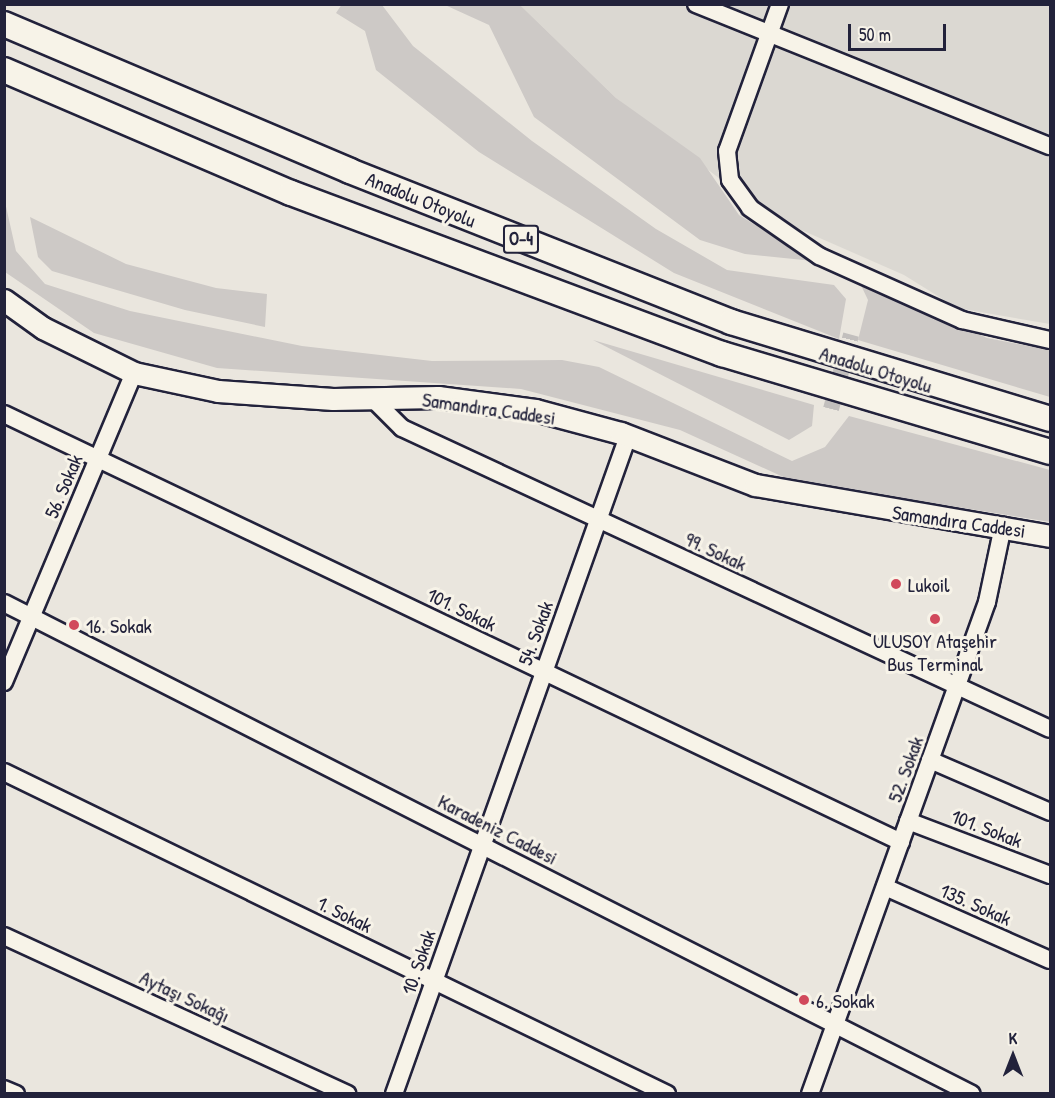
<!DOCTYPE html>
<meta charset="utf-8">
<style>
body{margin:0}
#map{position:relative;width:1055px;height:1098px;overflow:hidden;background:#eae6de;font-family:"Patrick Hand",sans-serif}
div>[style]{position:absolute}
.built>*{inset:0;background:#dbd8d2}
.green>*{inset:0;background:#cdc9c6}
.minor-tunnel>*{height:16px;margin-top:-8px;transform-origin:0;background:repeating-linear-gradient(90deg,#c2bfbd 0 16px,transparent 0 24px)}
.roads{filter:drop-shadow(2px 0 #22223b) drop-shadow(-2px 0 #22223b) drop-shadow(0 2px #22223b) drop-shadow(0 -2px #22223b)}
.minor>*{height:16px;margin:-8px;padding:0 8px;transform-origin:8px;border-radius:8px;background:#f7f3e8}
.major>*{height:21px;margin:-10.5px;padding:0 10.5px;transform-origin:10.5px;border-radius:10.5px;background:#f7f3e8}
.highway>*{height:24px;margin:-12px;padding:0 12px;transform-origin:12px;border-radius:12px;background:#f7f3e8}
.dots>*{width:16px;height:16px;translate:-50% -50%;box-sizing:border-box;border:3px solid #f7f3e8;border-radius:50%}
span{translate:-50% -50%;white-space:nowrap;text-align:center;line-height:1.15;-webkit-text-stroke:6px #f7f3e8;paint-order:stroke}
.shield-label span{padding:2px 4px;background:#f7f3e8;border:2px solid;border-radius:4px;-webkit-text-stroke-width:0}
.shield-label{font-size:18px;color:#22223b;font-weight:700}
.street-label{font-size:20px;color:#22223b}
.poi-label{font-size:20px;color:#22223b}
.left{translate:0 -50%;text-align:left}
.frame{position:absolute;inset:0;border:6px solid #22223b;pointer-events:none}
.north{position:absolute;left:983px;top:1026px;width:60px;height:60px;-webkit-text-stroke:4px #f7f3e8;paint-order:stroke;rotate:0deg;font-size:16px;font-weight:700;line-height:24px;text-align:center;color:#22223b}
.north::after{content:'';display:block;margin:auto;width:21px;height:27px;background:#22223b;clip-path:polygon(50% 0,100% 100%,50% 72%,0 100%)}
.scale{position:absolute;left:848px;top:24px;width:98px;height:27px;box-sizing:border-box;border:3px solid #22223b;border-top:0;padding-left:8px;font-size:18px;line-height:21px;white-space:nowrap;color:#22223b;-webkit-text-stroke:4px #f7f3e8;paint-order:stroke}
</style>
<div id="map">
<div class="built">
<i style="clip-path:polygon(520px 5px,1050px 5px,1050px 324px,957px 308px,904px 275px,765px 214px,616px 98px)"></i>
</div>
<div class="green">
<i style="clip-path:polygon(342px 4px,382px 5px,413px 46px,532px 141px,656px 229px,727px 270px,834px 285px,846px 299px,839px 339px,674px 273px,479px 152px,376px 70px,365px 31px,336px 13px)"></i>
<i style="clip-path:polygon(445px 5px,520px 5px,616px 98px,700px 158px,739px 215px,813px 261px,745px 254px,700px 240px,534px 117px,489px 25px)"></i>
<i style="clip-path:polygon(5px 202px,16px 251px,45px 284px,130px 311px,302px 346px,432px 361px,562px 360px,599px 367px,792px 461px,825px 447px,849px 416px,1050px 470px,1050px 522px,790px 480px,680px 430px,521px 389px,217px 368px,94px 333px,5px 272px)"></i>
<i style="clip-path:polygon(30px 217px,126px 264px,216px 288px,267px 294px,265px 327px,185px 310px,52px 271px,38px 257px)"></i>
<i style="clip-path:polygon(858px 279px,987px 338px,1050px 350px,1050px 397px,858px 340px,868px 300px)"></i>
<i style="clip-path:polygon(593px 340px,814px 405px,812px 426px,789px 440px)"></i>
</div>
<div class="minor-tunnel">
<i style="left:831px;top:409px;width:77px;rotate:-74.9deg"></i>
</div>
<div class="roads">
<div class="minor">
<i style="left:696px;top:4px;width:381px;rotate:21.9deg"></i>
<i style="left:780px;top:4px;width:156px;rotate:109.8deg"></i>
<i style="left:727px;top:151px;width:29px;rotate:84deg"></i>
<i style="left:730px;top:180px;width:34px;rotate:54deg"></i>
<i style="left:750px;top:208px;width:84px;rotate:34.8deg"></i>
<i style="left:819px;top:256px;width:157px;rotate:24.1deg"></i>
<i style="left:962px;top:320px;width:90px;rotate:12.8deg"></i>
<i style="left:372px;top:398px;width:42px;rotate:45deg"></i>
<i style="left:402px;top:428px;width:714px;rotate:24.92deg"></i>
<i style="left:4px;top:414px;width:994px;rotate:25.51deg"></i>
<i style="left:4px;top:603px;width:1085px;rotate:26.9deg"></i>
<i style="left:4px;top:682px;width:335px;rotate:-67.2deg"></i>
<i style="left:930px;top:760px;width:131px;rotate:23.4deg"></i>
<i style="left:4px;top:772px;width:737px;rotate:25.9deg"></i>
<i style="left:908px;top:821px;width:152px;rotate:20.8deg"></i>
<i style="left:885px;top:887px;width:180px;rotate:23.9deg"></i>
<i style="left:4px;top:936px;width:378px;rotate:24.7deg"></i>
<i style="left:4px;top:1089px;width:13px;rotate:23deg"></i>
<i style="left:394px;top:1094px;width:698px;rotate:-70.42deg"></i>
<i style="left:810px;top:1094px;width:523px;rotate:-70.21deg"></i>
<i style="left:987px;top:602px;width:78px;rotate:-78.1deg"></i>
</div>
<div class="major">
<i style="left:4px;top:300px;width:48px;rotate:35.7deg"></i>
<i style="left:43px;top:328px;width:102px;rotate:26.3deg"></i>
<i style="left:134px;top:373px;width:86px;rotate:12.1deg"></i>
<i style="left:218px;top:391px;width:115px;rotate:4deg"></i>
<i style="left:333px;top:399px;width:105px;rotate:-1.1deg"></i>
<i style="left:438px;top:397px;width:98px;rotate:7.6deg"></i>
<i style="left:535px;top:410px;width:89px;rotate:15deg"></i>
<i style="left:621px;top:433px;width:144px;rotate:21.2deg"></i>
<i style="left:755px;top:485px;width:299px;rotate:9.8deg"></i>
</div>
<div class="highway">
<i style="left:4px;top:24px;width:376px;rotate:23deg"></i>
<i style="left:350px;top:171px;width:410px;rotate:21.6deg"></i>
<i style="left:731px;top:322px;width:333px;rotate:16.9deg"></i>
<i style="left:4px;top:70px;width:312px;rotate:23.2deg"></i>
<i style="left:291px;top:193px;width:460px;rotate:20.5deg"></i>
<i style="left:722px;top:354px;width:342px;rotate:16.6deg"></i>
</div>
</div>
<div class="dots">
<i style="left:896px;top:584px;background:#d1495b"></i>
<i style="left:935px;top:619px;background:#d1495b"></i>
<i style="left:74px;top:625px;background:#d1495b"></i>
<i style="left:804px;top:1000px;background:#d1495b"></i>
</div>
<div class="shield-label">
<span style="left:521px;top:239px">O-4</span>
</div>
<div class="street-label">
<span style="left:421px;top:199px;rotate:22deg">Anadolu Otoyolu</span>
<span style="left:876px;top:369px;rotate:17deg">Anadolu Otoyolu</span>
<span style="left:489px;top:408px;rotate:8deg">Samandıra Caddesi</span>
<span style="left:63px;top:486px;rotate:-67deg">56. Sokak</span>
<span style="left:959px;top:521px;rotate:8deg">Samandıra Caddesi</span>
<span style="left:716px;top:551px;rotate:25deg">99. Sokak</span>
<span style="left:462px;top:609px;rotate:26deg">101. Sokak</span>
<span style="left:535px;top:633px;rotate:-70deg">54. Sokak</span>
<span style="left:905px;top:769px;rotate:-70deg">52. Sokak</span>
<span style="left:987px;top:828px;rotate:21deg">101. Sokak</span>
<span style="left:498px;top:829px;rotate:27deg">Karadeniz Caddesi</span>
<span style="left:976px;top:904px;rotate:24deg">135. Sokak</span>
<span style="left:345px;top:914px;rotate:26deg">1. Sokak</span>
<span style="left:418px;top:962px;rotate:-71deg">10. Sokak</span>
<span style="left:185px;top:996px;rotate:25deg">Aytaşı Sokağı</span>
</div>
<div class="poi-label">
<span class="left" style="left:908px;top:584px">Lukoil</span>
<span class="left" style="left:86px;top:625px">16. Sokak</span>
<span style="left:935px;top:652px">ULUSOY Ataşehir<br>Bus Terminal</span>
<span class="left" style="left:816px;top:1000px">6. Sokak</span>
</div>
<div class="frame"></div>
<div class="north">K</div>
<div class="scale">50 m</div>
</div>
